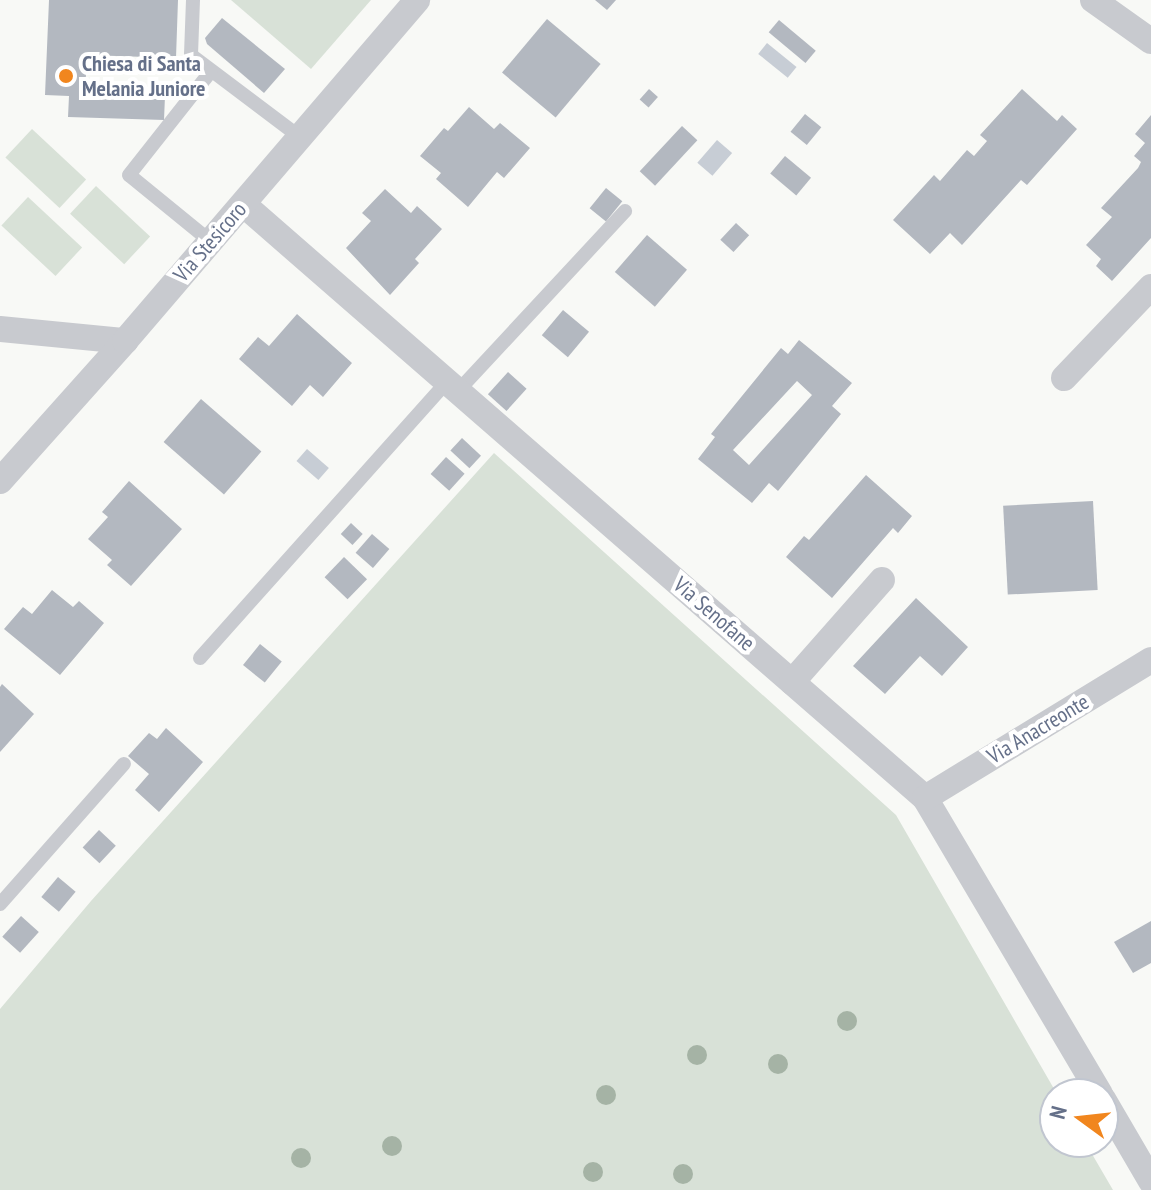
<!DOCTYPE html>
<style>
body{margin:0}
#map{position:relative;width:1151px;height:1190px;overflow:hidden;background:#f8f9f6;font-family:"PT Sans Narrow",sans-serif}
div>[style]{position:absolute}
.green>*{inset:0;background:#d8e1d7;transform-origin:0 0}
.water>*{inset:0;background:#c7cdd5;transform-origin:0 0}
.building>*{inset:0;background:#b3b8c0;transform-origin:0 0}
.service>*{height:14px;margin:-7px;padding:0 7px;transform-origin:7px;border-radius:7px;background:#c8cacf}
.minor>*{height:26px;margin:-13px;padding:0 13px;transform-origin:13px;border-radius:13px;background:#c8cacf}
.trees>*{width:20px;height:20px;margin:-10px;border-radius:50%;background:#a5b3a5}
.dots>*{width:22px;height:22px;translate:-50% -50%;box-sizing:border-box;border:4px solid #fff;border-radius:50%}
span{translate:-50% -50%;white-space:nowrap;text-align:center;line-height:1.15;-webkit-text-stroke:8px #fff;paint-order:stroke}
.poi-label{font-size:22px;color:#657089;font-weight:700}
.left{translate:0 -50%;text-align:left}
.street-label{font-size:22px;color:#657089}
.north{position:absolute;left:1039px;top:1078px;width:80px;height:80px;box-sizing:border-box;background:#fff;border:2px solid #c1c6d0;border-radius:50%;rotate:285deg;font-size:22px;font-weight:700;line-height:32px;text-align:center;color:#657089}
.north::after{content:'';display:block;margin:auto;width:28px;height:36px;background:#f1861e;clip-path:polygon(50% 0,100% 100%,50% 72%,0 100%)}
</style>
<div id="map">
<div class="green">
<i style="clip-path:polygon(231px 0,371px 0,311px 69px)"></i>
<i style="left:32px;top:129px;width:74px;height:39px;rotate:43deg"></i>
<i style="left:96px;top:186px;width:74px;height:38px;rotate:43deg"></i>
<i style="left:28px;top:197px;width:74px;height:39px;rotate:43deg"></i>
<i style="clip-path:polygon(494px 453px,896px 815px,1057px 1094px,1055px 1142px,1085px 1142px,1113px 1190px,0 1190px,0 1009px,91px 901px)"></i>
</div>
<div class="water">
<i style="left:767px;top:43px;width:38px;height:14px;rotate:39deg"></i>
<i style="left:717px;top:140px;width:20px;height:30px;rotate:41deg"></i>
<i style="left:307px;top:449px;width:29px;height:16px;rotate:41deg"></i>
</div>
<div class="building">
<i style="clip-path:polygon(49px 0,178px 0,176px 58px,87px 55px,85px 93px,165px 96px,164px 120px,68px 117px,69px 96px,45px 95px)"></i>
<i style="clip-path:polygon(595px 0,616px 0,607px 10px)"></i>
<i style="clip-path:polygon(222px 18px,285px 69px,264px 93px,207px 44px,205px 38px)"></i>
<i style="left:547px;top:19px;width:70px;height:70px;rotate:40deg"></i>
<i style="left:779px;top:20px;width:48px;height:16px;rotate:40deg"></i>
<i style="left:649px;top:89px;width:12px;height:14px;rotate:42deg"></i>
<i style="clip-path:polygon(1022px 89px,1057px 121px,1062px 115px,1077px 129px,1027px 185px,1021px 180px,962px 245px,950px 233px,930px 254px,893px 220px,934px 175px,940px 181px,967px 150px,974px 156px,987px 141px,980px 135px)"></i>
<i style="clip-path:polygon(469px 107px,494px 129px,500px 123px,530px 148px,504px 178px,497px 172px,468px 207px,436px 179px,441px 173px,420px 156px,444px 128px,448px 131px)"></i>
<i style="left:805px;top:114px;width:21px;height:23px;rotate:39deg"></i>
<i style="clip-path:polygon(1151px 115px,1151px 238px,1112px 281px,1096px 266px,1101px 259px,1086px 245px,1112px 217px,1101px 208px,1138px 168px,1141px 162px,1134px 156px,1145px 143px,1135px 134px)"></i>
<i style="left:682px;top:126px;width:21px;height:62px;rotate:43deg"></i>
<i style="left:785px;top:156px;width:34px;height:23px;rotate:40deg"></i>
<i style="left:606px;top:188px;width:21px;height:26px;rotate:39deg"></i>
<i style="clip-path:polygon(385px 189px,411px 213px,417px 206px,442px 229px,415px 259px,419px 263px,390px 295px,346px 248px,371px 221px,362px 213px)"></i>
<i style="left:736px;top:223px;width:18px;height:23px;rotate:43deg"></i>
<i style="left:647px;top:235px;width:53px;height:49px;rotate:41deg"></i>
<i style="left:563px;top:310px;width:34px;height:33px;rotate:40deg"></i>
<i style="clip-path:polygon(297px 314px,352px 363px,323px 397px,310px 385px,292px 406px,239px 359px,258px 337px,269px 346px)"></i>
<i style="clip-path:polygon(evenodd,799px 340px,852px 383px,832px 406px,841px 414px,778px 491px,769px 483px,752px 503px,698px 459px,715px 437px,711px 434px,781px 348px,788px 354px,799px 340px,797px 381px,812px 395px,749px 465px,733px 450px,797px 381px)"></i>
<i style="left:508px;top:372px;width:25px;height:30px;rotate:42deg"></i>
<i style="left:201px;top:399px;width:80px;height:57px;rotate:41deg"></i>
<i style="left:462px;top:438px;width:26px;height:17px;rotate:43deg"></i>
<i style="left:446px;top:457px;width:25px;height:23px;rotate:42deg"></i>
<i style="clip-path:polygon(866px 475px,912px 516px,898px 533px,893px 528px,832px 598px,786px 557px,804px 536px,809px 540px)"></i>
<i style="clip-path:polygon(129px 481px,182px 529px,131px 586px,107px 565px,112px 560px,88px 539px,108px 517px,102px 512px)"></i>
<i style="left:1093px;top:501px;width:89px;height:90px;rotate:87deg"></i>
<i style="left:351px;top:523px;width:16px;height:15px;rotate:43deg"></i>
<i style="left:372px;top:534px;width:23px;height:25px;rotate:41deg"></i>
<i style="left:344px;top:557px;width:32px;height:28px;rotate:44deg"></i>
<i style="clip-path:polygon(52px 590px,73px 607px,79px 601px,104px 623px,60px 675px,4px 629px,23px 607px,32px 614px)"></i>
<i style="clip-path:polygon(916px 598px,968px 647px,942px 676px,920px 656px,885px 694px,853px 666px)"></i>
<i style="left:260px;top:644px;width:28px;height:27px;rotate:39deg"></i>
<i style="clip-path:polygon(2px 684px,34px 714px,0 752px,0 687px)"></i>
<i style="clip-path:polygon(166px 728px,203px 762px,159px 812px,135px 790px,149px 774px,128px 756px,149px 733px,157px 739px)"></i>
<i style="left:99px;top:830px;width:23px;height:24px;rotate:43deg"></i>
<i style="left:58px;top:877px;width:23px;height:26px;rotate:40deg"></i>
<i style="left:21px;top:916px;width:24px;height:28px;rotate:42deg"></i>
<i style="clip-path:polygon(1151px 921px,1151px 963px,1133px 973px,1114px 942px)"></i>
</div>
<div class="service">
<i style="left:193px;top:0;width:55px;rotate:92.1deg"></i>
<i style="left:191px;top:55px;width:136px;rotate:37deg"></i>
<i style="left:210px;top:241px;width:104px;rotate:-140.8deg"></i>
<i style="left:129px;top:175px;width:132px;rotate:-51.7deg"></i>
<i style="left:457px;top:392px;width:247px;rotate:-47.1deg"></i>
<i style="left:200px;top:658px;width:370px;rotate:-48.2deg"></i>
<i style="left:0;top:904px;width:187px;rotate:-48.5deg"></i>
</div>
<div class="minor">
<i style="left:1093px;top:0;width:71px;rotate:35.3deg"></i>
<i style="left:243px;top:204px;width:904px;rotate:41.05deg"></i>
<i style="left:925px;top:798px;width:344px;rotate:59.4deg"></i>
<i style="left:0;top:329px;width:126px;rotate:5.5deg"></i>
<i style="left:1064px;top:378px;width:126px;rotate:-46.3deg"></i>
<i style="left:0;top:481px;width:188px;rotate:-48.2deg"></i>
<i style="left:125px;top:341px;width:449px;rotate:-49.4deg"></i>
<i style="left:792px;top:682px;width:136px;rotate:-48.6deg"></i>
<i style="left:925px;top:798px;width:265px;rotate:-31.4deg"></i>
<i style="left:1103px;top:1099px;width:95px;rotate:59.7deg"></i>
</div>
<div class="trees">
<i style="left:847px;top:1021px"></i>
<i style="left:697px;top:1055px"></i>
<i style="left:778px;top:1064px"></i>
<i style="left:606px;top:1095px"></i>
<i style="left:392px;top:1146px"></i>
<i style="left:301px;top:1158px"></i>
<i style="left:593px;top:1172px"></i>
<i style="left:683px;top:1174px"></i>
</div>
<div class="dots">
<i style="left:66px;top:76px;background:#f1861e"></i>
</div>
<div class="poi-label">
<span class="left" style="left:82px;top:76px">Chiesa di Santa<br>Melania Juniore</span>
</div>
<div class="street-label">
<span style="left:210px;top:242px;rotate:-49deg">Via Stesicoro</span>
<span style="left:714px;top:614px;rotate:41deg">Via Senofane</span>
<span style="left:1038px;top:729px;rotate:-31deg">Via Anacreonte</span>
</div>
<div class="north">N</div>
</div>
